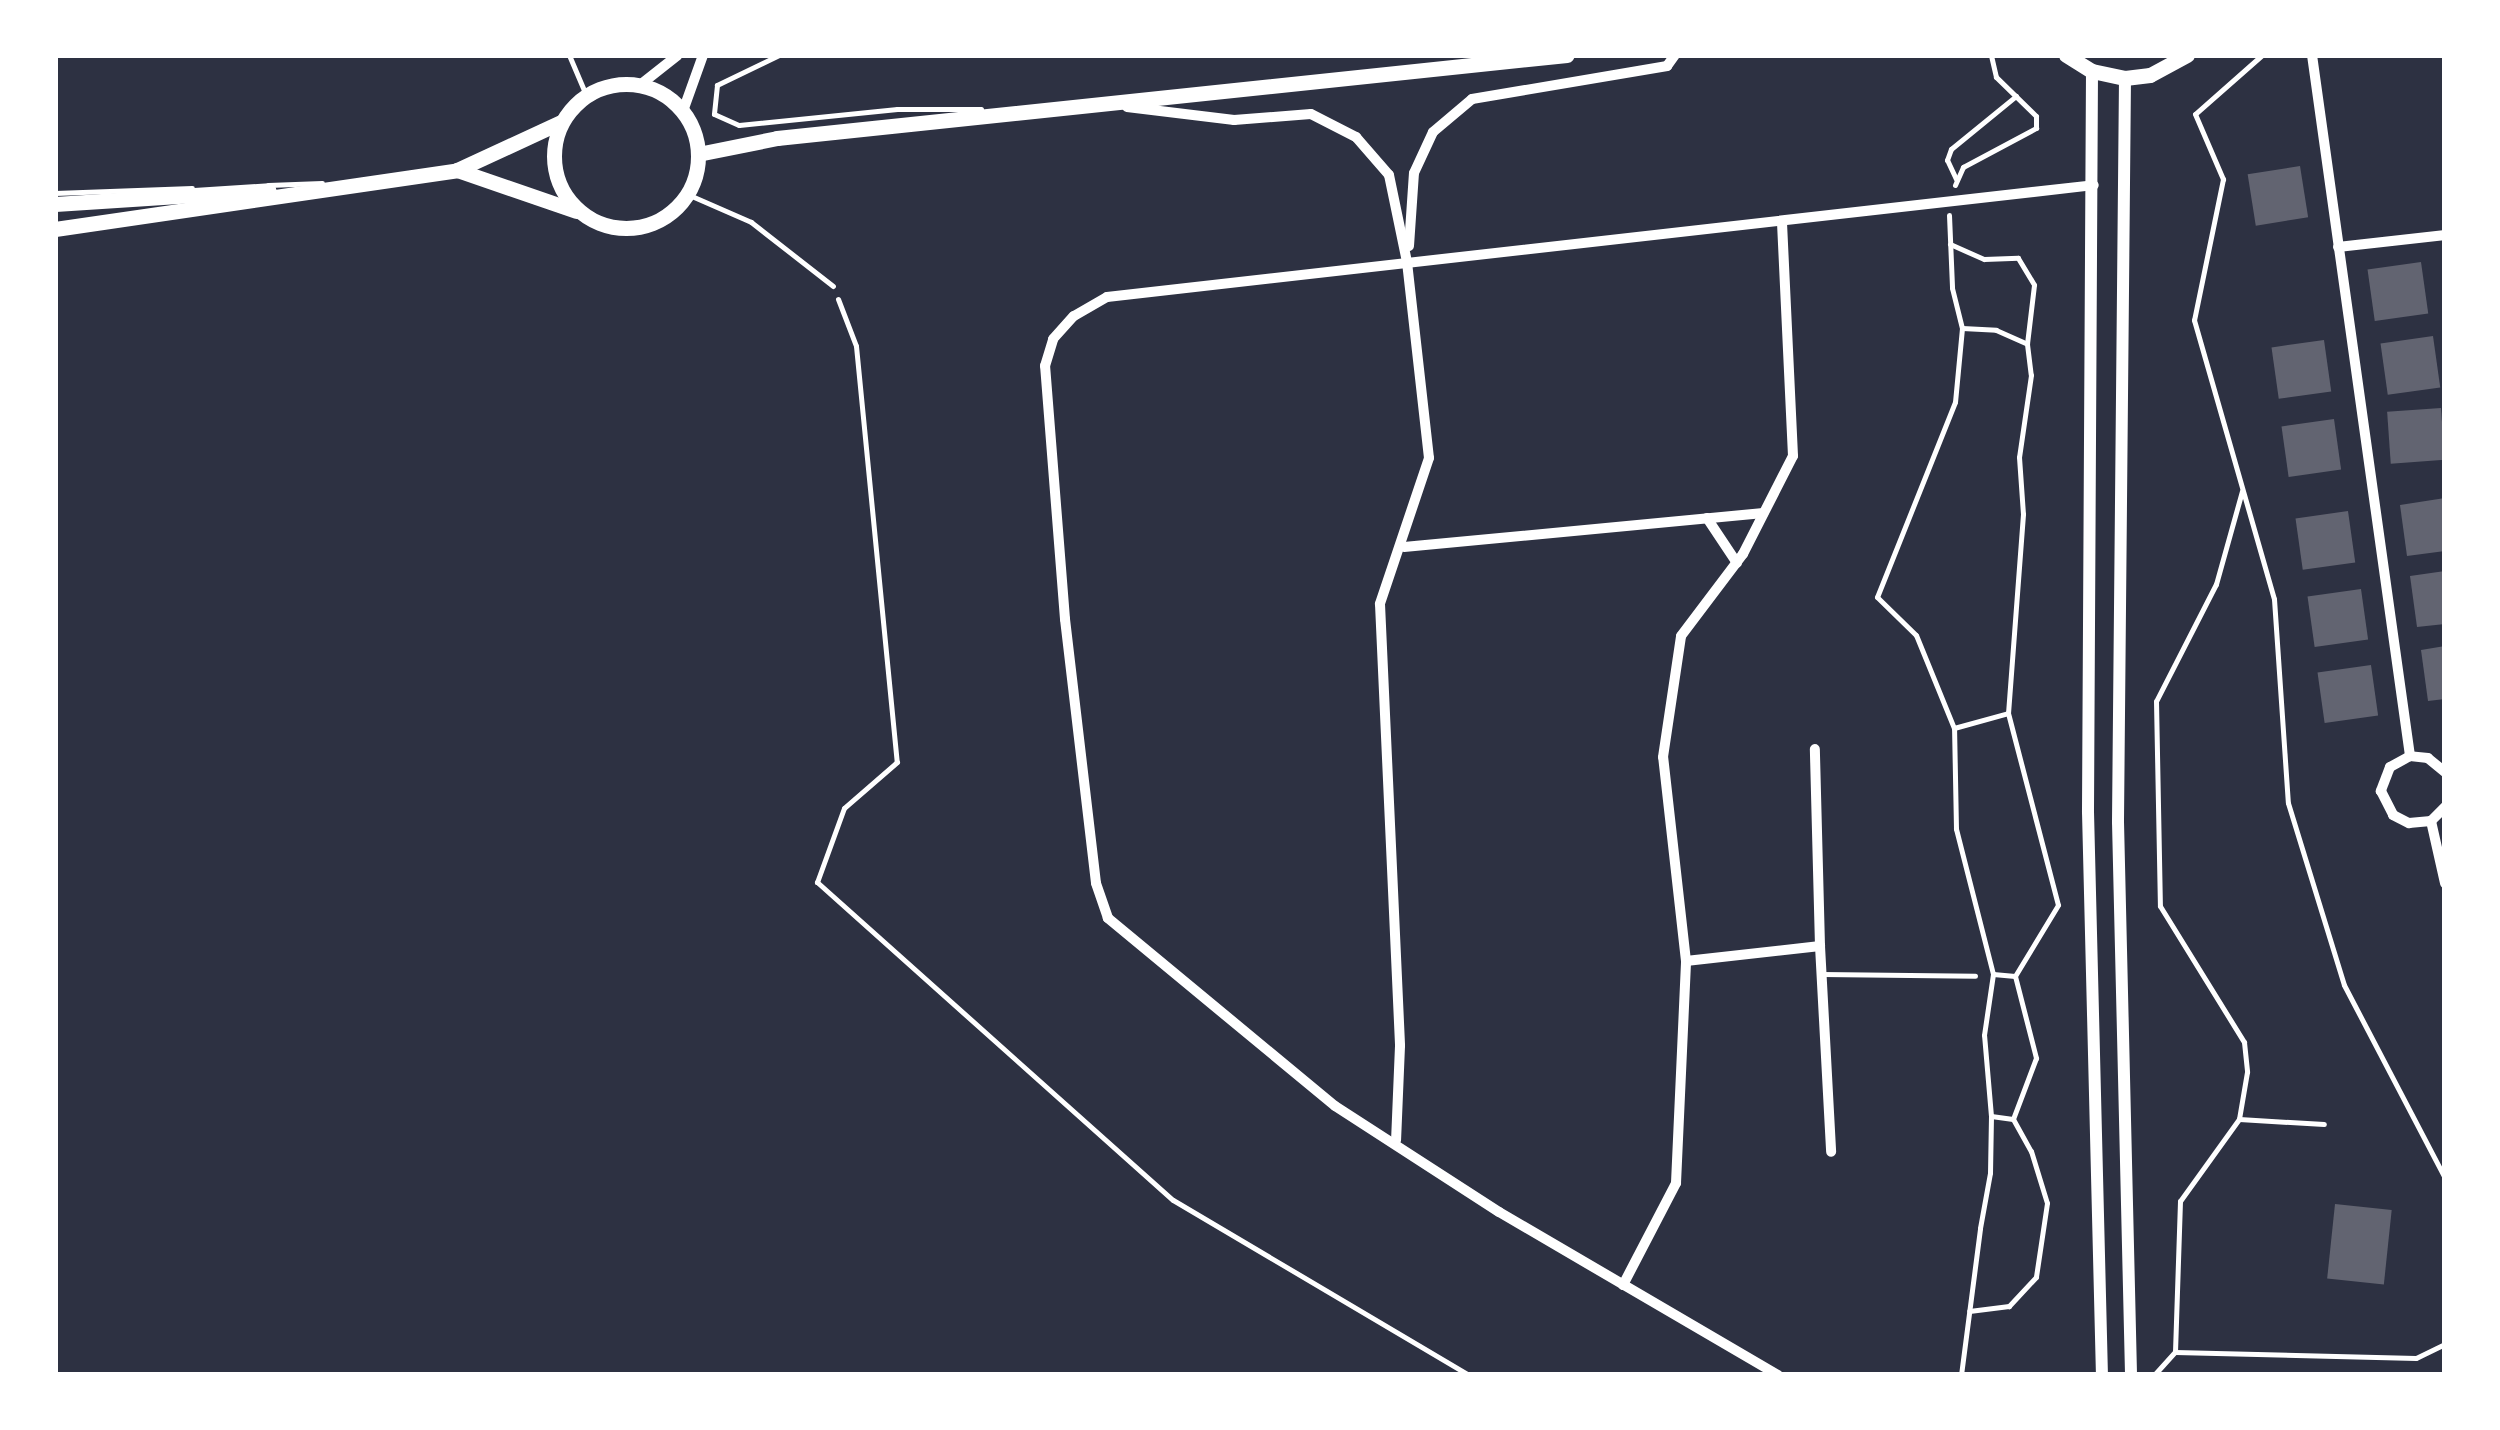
<!DOCTYPE html>
<style>
body{margin:0}
#map{position:relative;width:2500px;height:1430px;overflow:hidden;background:#2d3142;font-family:"Open Sans",sans-serif}
div>[style]{position:absolute}
.building>*{inset:0;background:#626471;transform-origin:0 0}
.path>*{height:5px;margin:-2.5px;padding:0 2.5px;transform-origin:2.5px;border-radius:2.5px;background:#fff}
.service>*{height:5px;margin:-2.5px;padding:0 2.5px;transform-origin:2.5px;border-radius:2.5px;background:#fff}
.minor>*{height:10px;margin:-5px;padding:0 5px;transform-origin:5px;border-radius:5px;background:#fff}
.tertiary>*{height:12px;margin:-6px;padding:0 6px;transform-origin:6px;border-radius:6px;background:#fff}
.secondary>*{height:15px;margin:-7.5px;padding:0 7.5px;transform-origin:7.5px;border-radius:7.5px;background:#fff}
.secondary>.ring{margin:-7.5px;padding:0;box-sizing:content-box;background:none;border:15px solid #fff;border-radius:50%}
span{translate:-50% -50%;white-space:nowrap;text-align:center;line-height:1.15;-webkit-text-stroke:8px #fff;paint-order:stroke}
.frame{position:absolute;inset:0;border:58px solid #fff;pointer-events:none}
</style>
<div id="map">
<div class="building">
<i style="left:2300px;top:166px;width:52px;height:53px;rotate:81deg"></i>
<i style="left:2421px;top:262px;width:52px;height:54px;rotate:82deg"></i>
<i style="left:2433px;top:336px;width:52px;height:53px;rotate:82deg"></i>
<i style="left:2324px;top:340px;width:52px;height:53px;rotate:82deg"></i>
<i style="left:2441px;top:408px;width:52px;height:54px;rotate:86deg"></i>
<i style="left:2334px;top:419px;width:51px;height:53px;rotate:82deg"></i>
<i style="clip-path:polygon(2445px 498px,2445px 551px,2407px 556px,2400px 505px)"></i>
<i style="left:2348px;top:511px;width:52px;height:53px;rotate:82deg"></i>
<i style="clip-path:polygon(2445px 571px,2445px 624px,2417px 627px,2410px 576px)"></i>
<i style="left:2361px;top:589px;width:51px;height:54px;rotate:82deg"></i>
<i style="clip-path:polygon(2445px 646px,2445px 699px,2428px 701px,2421px 650px)"></i>
<i style="left:2371px;top:665px;width:51px;height:54px;rotate:82deg"></i>
<i style="left:2335px;top:1204px;width:57px;height:75px;rotate:6deg"></i>
</div>
<div class="path">
<i style="left:2262px;top:55px;width:89px;rotate:138.6deg"></i>
<i style="left:2195px;top:114px;width:71px;rotate:66.7deg"></i>
<i style="left:2223px;top:179px;width:144px;rotate:101.6deg"></i>
<i style="left:2194px;top:320px;width:290px;rotate:74deg"></i>
<i style="left:2274px;top:599px;width:204px;rotate:86.1deg"></i>
<i style="left:2288px;top:803px;width:190px;rotate:72.9deg"></i>
<i style="left:2344px;top:985px;width:218px;rotate:62.4deg"></i>
<i style="left:1956px;top:179px;width:21px;rotate:-115deg"></i>
<i style="left:1947px;top:160px;width:12px;rotate:-70deg"></i>
<i style="left:1951px;top:149px;width:84px;rotate:-39.2deg"></i>
<i style="left:1955px;top:185px;width:20px;rotate:-66deg"></i>
<i style="left:1963px;top:167px;width:83px;rotate:-28.1deg"></i>
<i style="left:2036px;top:128px;width:12px;rotate:-90deg"></i>
<i style="left:2036px;top:116px;width:56px;rotate:-135.7deg"></i>
<i style="left:1996px;top:77px;width:23px;rotate:-103deg"></i>
<i style="left:1949px;top:215px;width:73px;rotate:87.6deg"></i>
<i style="left:1952px;top:288px;width:41px;rotate:76deg"></i>
<i style="left:1962px;top:328px;width:74px;rotate:95.4deg"></i>
<i style="left:1955px;top:402px;width:210px;rotate:111.8deg"></i>
<i style="left:1877px;top:597px;width:54px;rotate:44.3deg"></i>
<i style="left:1916px;top:635px;width:100px;rotate:67.8deg"></i>
<i style="left:1950px;top:244px;width:37px;rotate:24deg"></i>
<i style="left:1984px;top:259px;width:34px;rotate:-2deg"></i>
<i style="left:2018px;top:258px;width:31px;rotate:59deg"></i>
<i style="left:2034px;top:285px;width:59px;rotate:96.8deg"></i>
<i style="left:838px;top:299px;width:50px;rotate:69deg"></i>
<i style="left:856px;top:346px;width:418px;rotate:84.4deg"></i>
<i style="left:897px;top:762px;width:70px;rotate:139deg"></i>
<i style="left:844px;top:808px;width:79px;rotate:110deg"></i>
<i style="left:817px;top:882px;width:477px;rotate:41.8deg"></i>
<i style="left:1173px;top:1200px;width:344px;rotate:30.6deg"></i>
<i style="left:1962px;top:328px;width:34px;rotate:3deg"></i>
<i style="left:1996px;top:330px;width:34px;rotate:24deg"></i>
<i style="left:2027px;top:344px;width:31px;rotate:83deg"></i>
<i style="left:2031px;top:375px;width:83px;rotate:98.3deg"></i>
<i style="left:2019px;top:457px;width:57px;rotate:86deg"></i>
<i style="left:2023px;top:514px;width:200px;rotate:94.3deg"></i>
<i style="left:2008px;top:713px;width:198px;rotate:75.4deg"></i>
<i style="left:2058px;top:905px;width:83px;rotate:121.2deg"></i>
<i style="left:2242px;top:491px;width:97px;rotate:105.6deg"></i>
<i style="left:2216px;top:584px;width:131px;rotate:117.1deg"></i>
<i style="left:2156px;top:701px;width:205px;rotate:88.9deg"></i>
<i style="left:2160px;top:906px;width:160px;rotate:58.3deg"></i>
<i style="left:2244px;top:1042px;width:30px;rotate:84deg"></i>
<i style="left:2247px;top:1072px;width:48px;rotate:99.7deg"></i>
<i style="left:2239px;top:1119px;width:85px;rotate:3.4deg"></i>
<i style="left:1993px;top:974px;width:22px;rotate:5deg"></i>
<i style="left:2015px;top:976px;width:85px;rotate:75.6deg"></i>
<i style="left:2036px;top:1058px;width:65px;rotate:110.7deg"></i>
<i style="left:1991px;top:1116px;width:81px;rotate:-94.9deg"></i>
<i style="left:1984px;top:1035px;width:62px;rotate:-81.6deg"></i>
<i style="left:1993px;top:974px;width:150px;rotate:-104.3deg"></i>
<i style="left:1956px;top:829px;width:101px;rotate:-91.1deg"></i>
<i style="left:1954px;top:728px;width:56px;rotate:-15.5deg"></i>
<i style="left:2239px;top:1119px;width:101px;rotate:125.7deg"></i>
<i style="left:2180px;top:1201px;width:151px;rotate:91.9deg"></i>
<i style="left:2175px;top:1352px;width:241px;rotate:1.4deg"></i>
<i style="left:2416px;top:1358px;width:32px;rotate:-26deg"></i>
<i style="left:1961px;top:1375px;width:148px;rotate:-82.6deg"></i>
<i style="left:1980px;top:1228px;width:56px;rotate:-79.7deg"></i>
<i style="left:1990px;top:1173px;width:57px;rotate:-89deg"></i>
<i style="left:1991px;top:1116px;width:22px;rotate:8deg"></i>
<i style="left:2013px;top:1119px;width:37px;rotate:61deg"></i>
<i style="left:2031px;top:1151px;width:54px;rotate:72.9deg"></i>
<i style="left:2047px;top:1203px;width:75px;rotate:98.5deg"></i>
<i style="left:2036px;top:1277px;width:40px;rotate:133deg"></i>
<i style="left:2009px;top:1306px;width:40px;rotate:172.9deg"></i>
<i style="left:2154px;top:1375px;width:31px;rotate:-48deg"></i>
</div>
<div class="service">
<i style="left:569px;top:55px;width:43px;rotate:67deg"></i>
<i style="left:779px;top:55px;width:69px;rotate:154.2deg"></i>
<i style="left:717px;top:85px;width:29px;rotate:96deg"></i>
<i style="left:714px;top:114px;width:27px;rotate:24deg"></i>
<i style="left:739px;top:125px;width:159px;rotate:-5.8deg"></i>
<i style="left:897px;top:109px;width:84px"></i>
<i style="left:268px;top:185px;width:54px;rotate:-2.1deg"></i>
<i style="left:55px;top:193px;width:137px;rotate:-2.1deg"></i>
<i style="left:687px;top:194px;width:70px;rotate:23.6deg"></i>
<i style="left:751px;top:222px;width:104px;rotate:38deg"></i>
<i style="left:1822px;top:974px;width:153px;rotate:0.7deg"></i>
</div>
<div class="minor">
<i style="left:2312px;top:55px;width:708px;rotate:82.04deg"></i>
<i style="left:640px;top:85px;width:48px;rotate:-38.3deg"></i>
<i style="left:1127px;top:107px;width:108px;rotate:6.9deg"></i>
<i style="left:1234px;top:120px;width:77px;rotate:-4.5deg"></i>
<i style="left:1311px;top:114px;width:51px;rotate:27.1deg"></i>
<i style="left:1356px;top:137px;width:50px;rotate:49deg"></i>
<i style="left:1389px;top:175px;width:89px;rotate:78.3deg"></i>
<i style="left:1407px;top:262px;width:197px;rotate:83.6deg"></i>
<i style="left:1429px;top:458px;width:154px;rotate:108.6deg"></i>
<i style="left:1380px;top:604px;width:442px;rotate:87.4deg"></i>
<i style="left:1400px;top:1046px;width:94px;rotate:92.4deg"></i>
<i style="left:683px;top:111px;width:59px;rotate:-70.3deg"></i>
<i style="left:1409px;top:246px;width:73px;rotate:-86.1deg"></i>
<i style="left:1414px;top:173px;width:45px;rotate:-65.1deg"></i>
<i style="left:1433px;top:132px;width:51px;rotate:-40.2deg"></i>
<i style="left:1472px;top:99px;width:198px;rotate:-9.6deg"></i>
<i style="left:1667px;top:66px;width:14px;rotate:-54deg"></i>
<i style="left:2338px;top:247px;width:108px;rotate:-6.4deg"></i>
<i style="left:1707px;top:518px;width:54px;rotate:56.3deg"></i>
<i style="left:1404px;top:547px;width:361px;rotate:-5.4deg"></i>
<i style="left:2445px;top:772px;width:22px;rotate:-141deg"></i>
<i style="left:2428px;top:758px;width:18px;rotate:-174deg"></i>
<i style="left:2410px;top:756px;width:23px;rotate:151deg"></i>
<i style="left:2390px;top:767px;width:26px;rotate:111deg"></i>
<i style="left:2381px;top:791px;width:27px;rotate:63deg"></i>
<i style="left:2393px;top:815px;width:18px;rotate:27deg"></i>
<i style="left:2409px;top:823px;width:22px;rotate:-5deg"></i>
<i style="left:2431px;top:821px;width:20px;rotate:-45deg"></i>
<i style="left:2431px;top:821px;width:64px;rotate:77.3deg"></i>
<i style="left:1820px;top:946px;width:206px;rotate:86.9deg"></i>
<i style="left:1686px;top:961px;width:135px;rotate:-6.4deg"></i>
<i style="left:1820px;top:946px;width:197px;rotate:-91.5deg"></i>
<i style="left:1623px;top:1285px;width:115px;rotate:-62.5deg"></i>
<i style="left:1676px;top:1183px;width:222px;rotate:-87.4deg"></i>
<i style="left:1686px;top:961px;width:205px;rotate:-96.4deg"></i>
<i style="left:1663px;top:757px;width:122px;rotate:-81.5deg"></i>
<i style="left:1681px;top:636px;width:103px;rotate:-52.9deg"></i>
<i style="left:1743px;top:554px;width:110px;rotate:-63deg"></i>
<i style="left:1793px;top:456px;width:235px;rotate:-92.7deg"></i>
<i style="left:1778px;top:1375px;width:323px;rotate:-149.7deg"></i>
<i style="left:1499px;top:1212px;width:195px;rotate:-147.1deg"></i>
<i style="left:1335px;top:1106px;width:295px;rotate:-140.4deg"></i>
<i style="left:1108px;top:918px;width:37px;rotate:-109deg"></i>
<i style="left:1096px;top:883px;width:266px;rotate:-96.7deg"></i>
<i style="left:1065px;top:619px;width:254px;rotate:-94.5deg"></i>
<i style="left:1045px;top:366px;width:28px;rotate:-73deg"></i>
<i style="left:1053px;top:339px;width:31px;rotate:-48deg"></i>
<i style="left:1074px;top:316px;width:38px;rotate:-30deg"></i>
<i style="left:1107px;top:297px;width:993px;rotate:-6.47deg"></i>
</div>
<div class="tertiary">
<i style="left:2092px;top:71px;width:741px;rotate:90.31deg"></i>
<i style="left:2088px;top:812px;width:563px;rotate:88.58deg"></i>
<i style="left:2125px;top:78px;width:744px;rotate:90.54deg"></i>
<i style="left:2118px;top:822px;width:553px;rotate:88.65deg"></i>
</div>
<div class="secondary">
<i style="left:2066px;top:55px;width:31px;rotate:32deg"></i>
<i style="left:2092px;top:71px;width:34px;rotate:12deg"></i>
<i style="left:2125px;top:78px;width:25px;rotate:-7deg"></i>
<i style="left:2150px;top:75px;width:42px;rotate:-28.4deg"></i>
<i class="ring" style="left:554px;top:84px;width:129px;height:129px"></i>
<i style="left:698px;top:154px;width:81px;rotate:-11.4deg"></i>
<i style="left:777px;top:138px;width:794px;rotate:-6deg"></i>
<i style="left:457px;top:170px;width:126px;rotate:19deg"></i>
<i style="left:55px;top:204px;width:214px;rotate:-3.7deg"></i>
<i style="left:55px;top:229px;width:406px;rotate:-8.3deg"></i>
<i style="left:457px;top:170px;width:115px;rotate:-24.8deg"></i>
</div>
<div class="frame"></div>
</div>
